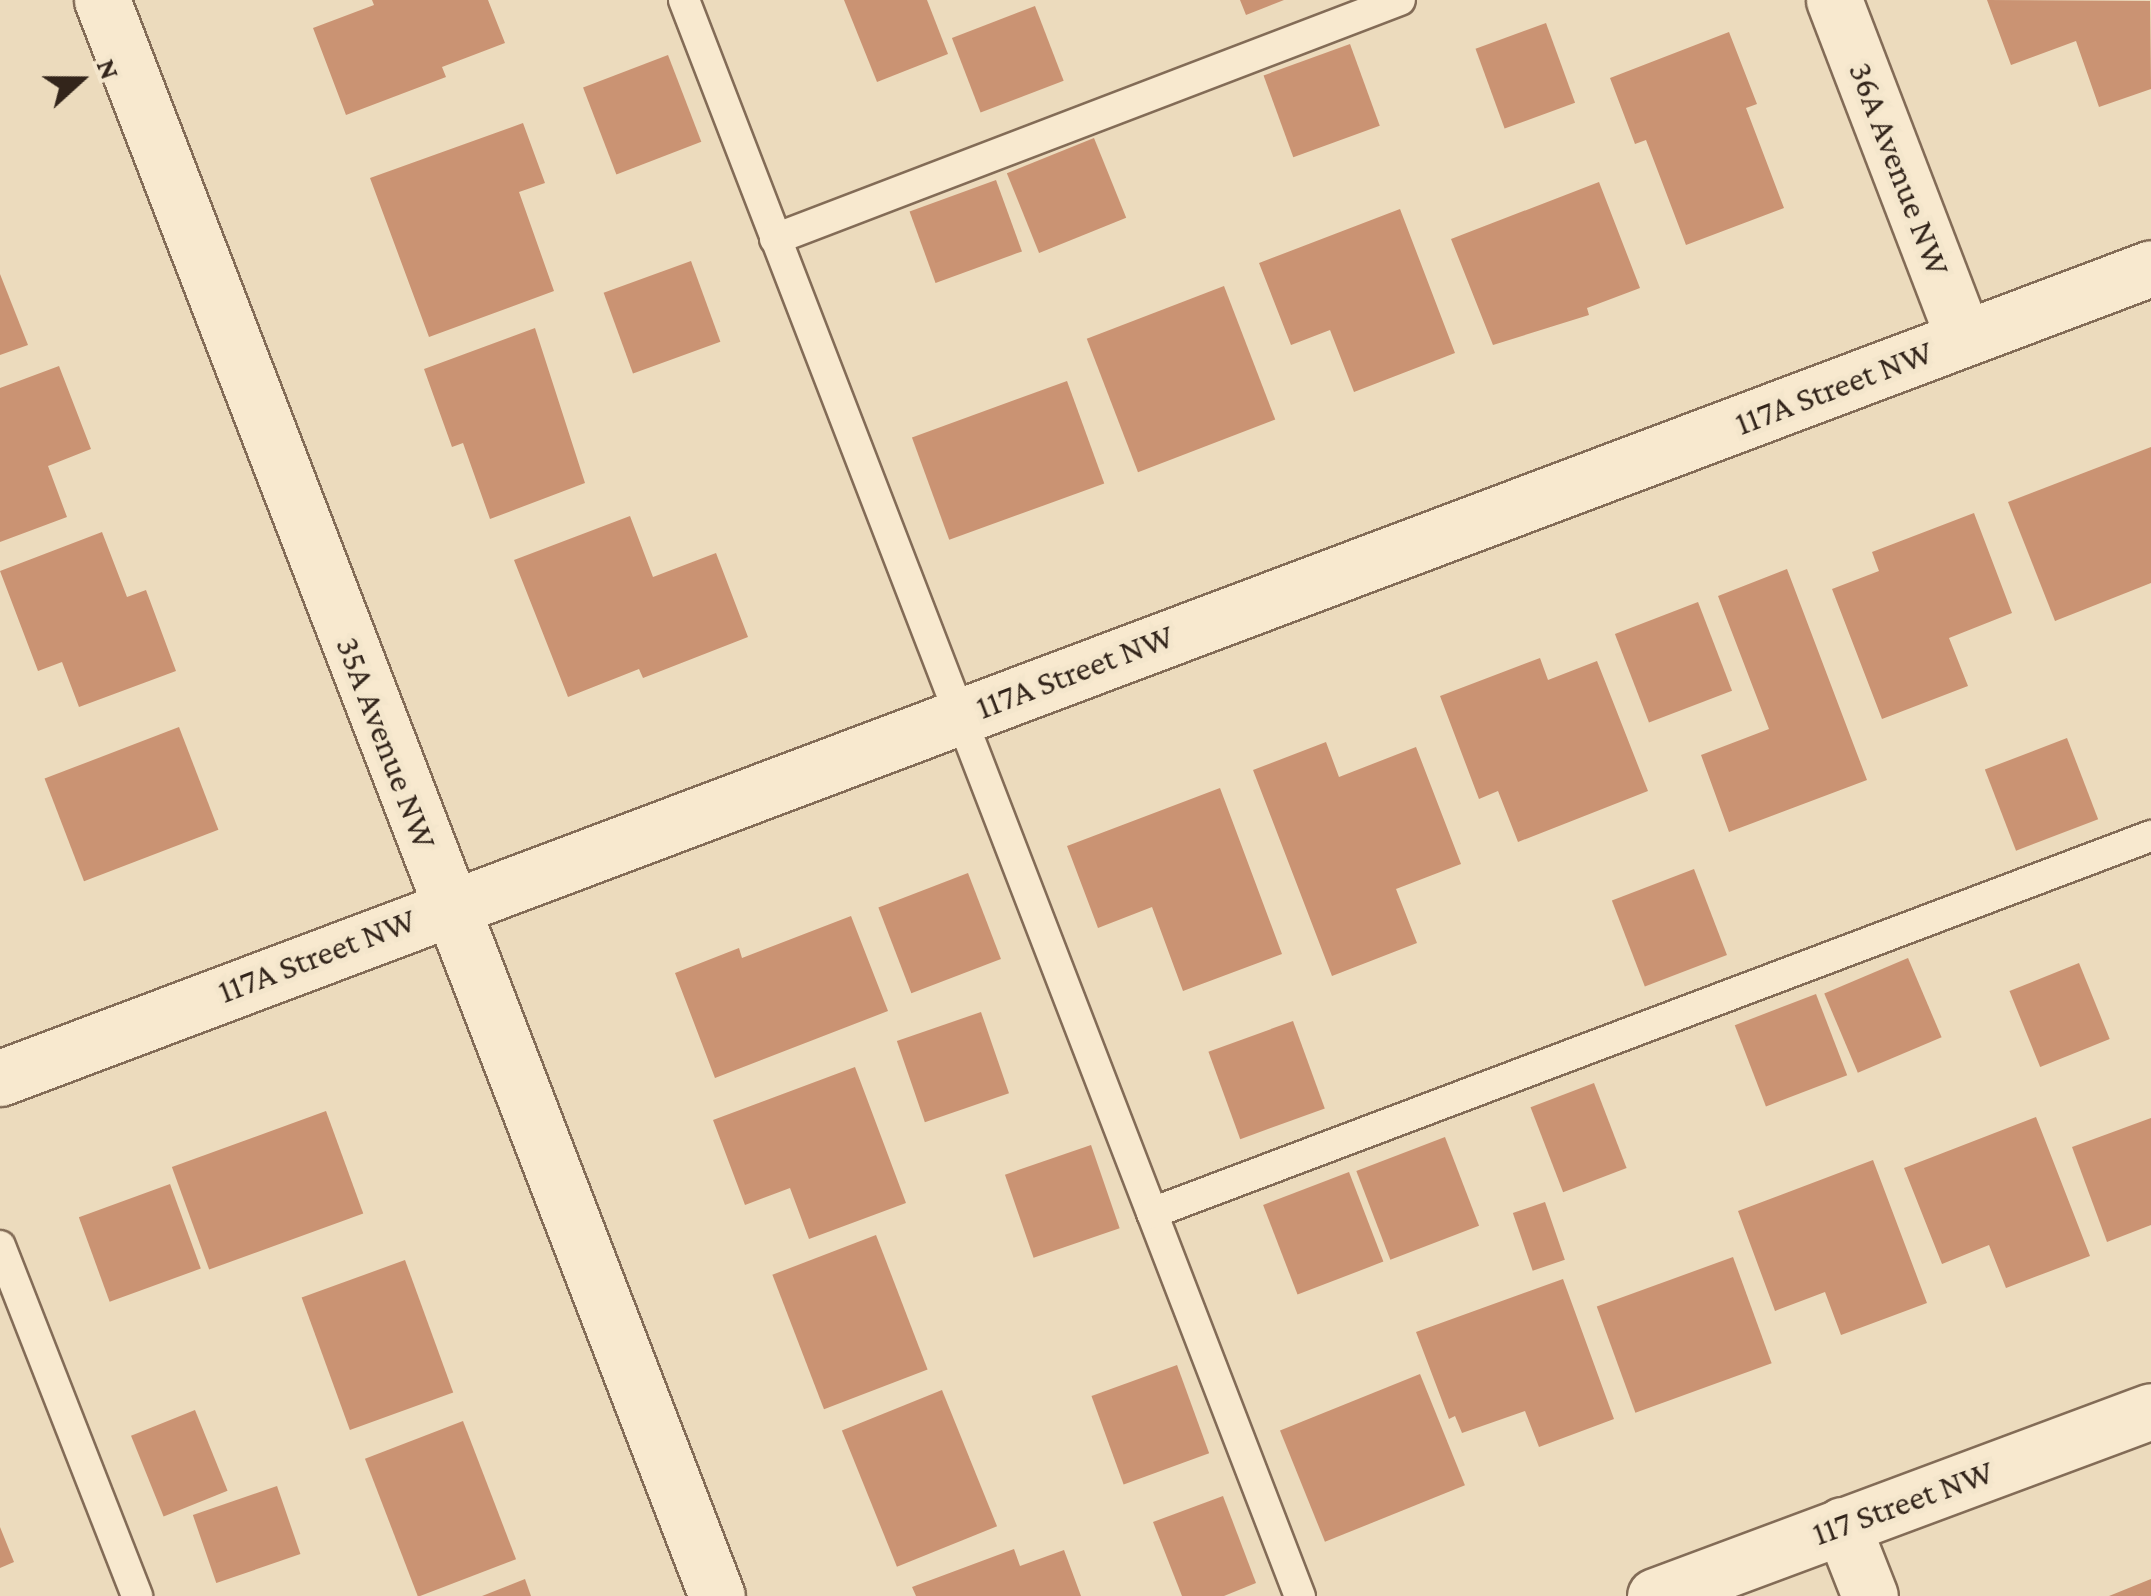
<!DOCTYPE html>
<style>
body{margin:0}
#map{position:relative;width:2151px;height:1596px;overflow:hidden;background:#ecdbbd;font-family:"Crimson Pro",serif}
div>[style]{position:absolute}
.building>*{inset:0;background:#ca9373;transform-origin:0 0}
.roads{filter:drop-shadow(2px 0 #836c57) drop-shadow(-2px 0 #836c57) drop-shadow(0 2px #836c57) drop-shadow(0 -2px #836c57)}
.service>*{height:30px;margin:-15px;padding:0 15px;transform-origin:15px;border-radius:15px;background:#f8e9cf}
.minor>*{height:55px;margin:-27.5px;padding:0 27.5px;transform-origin:27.5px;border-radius:27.5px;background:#f8e9cf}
span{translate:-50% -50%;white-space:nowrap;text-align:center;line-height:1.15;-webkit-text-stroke:10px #f4e6cc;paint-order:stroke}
.street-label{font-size:35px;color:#33251b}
.north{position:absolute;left:30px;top:30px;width:100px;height:100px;-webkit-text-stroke:8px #f4e6cc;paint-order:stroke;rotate:69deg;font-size:28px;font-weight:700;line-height:40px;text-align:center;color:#33251b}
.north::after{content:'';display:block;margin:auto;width:35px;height:45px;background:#33251b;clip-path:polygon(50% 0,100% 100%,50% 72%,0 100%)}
</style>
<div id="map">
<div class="building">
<i style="clip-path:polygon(372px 0,488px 0,505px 43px,442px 67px,446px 77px,346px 115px,313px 28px,374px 5px)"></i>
<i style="clip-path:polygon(844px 0,927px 0,948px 54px,877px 82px)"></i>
<i style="clip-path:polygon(1240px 0,1284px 0,1246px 15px)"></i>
<i style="clip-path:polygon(1987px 0,2150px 1px,2151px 89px,2099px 107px,2076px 41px,2011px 65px)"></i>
<i style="left:1035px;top:6px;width:80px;height:89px;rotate:69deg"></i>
<i style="left:1546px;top:23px;width:85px;height:75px;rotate:70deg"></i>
<i style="clip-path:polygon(1729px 32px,1757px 104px,1746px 108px,1784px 208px,1686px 245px,1646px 140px,1635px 144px,1610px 78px)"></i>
<i style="left:1350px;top:44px;width:87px;height:92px;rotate:70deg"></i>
<i style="left:668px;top:55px;width:93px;height:91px;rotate:69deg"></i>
<i style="clip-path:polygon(523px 123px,545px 183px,519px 192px,554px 291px,429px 337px,370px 178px)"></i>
<i style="left:1094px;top:138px;width:86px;height:94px;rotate:68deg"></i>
<i style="left:996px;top:180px;width:76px;height:92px;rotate:70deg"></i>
<i style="clip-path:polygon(1599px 182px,1640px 288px,1587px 308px,1589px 315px,1493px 345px,1451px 239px)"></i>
<i style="clip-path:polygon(1400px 209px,1455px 353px,1354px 392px,1330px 330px,1291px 345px,1259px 263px)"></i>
<i style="left:691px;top:261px;width:86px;height:93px;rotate:70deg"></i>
<i style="clip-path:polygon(0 274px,28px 345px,0 355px)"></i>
<i style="left:1224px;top:286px;width:143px;height:147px;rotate:69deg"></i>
<i style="clip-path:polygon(535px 328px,585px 483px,490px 519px,463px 443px,452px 447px,424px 369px)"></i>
<i style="clip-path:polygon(59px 366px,91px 449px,48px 466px,67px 517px,0 542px,0 388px)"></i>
<i style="left:1067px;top:381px;width:109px;height:165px;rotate:70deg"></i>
<i style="clip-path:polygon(2151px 447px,2151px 583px,2055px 621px,2008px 502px)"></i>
<i style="clip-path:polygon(1974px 513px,2012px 613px,1949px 638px,1968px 686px,1882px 719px,1832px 589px,1879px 571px,1872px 552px)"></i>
<i style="clip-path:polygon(630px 516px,653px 577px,716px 553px,748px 637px,643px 678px,639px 669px,568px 697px,514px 560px)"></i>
<i style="clip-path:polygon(102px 532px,127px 597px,146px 590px,176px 671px,79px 707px,62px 662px,38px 671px,0 571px)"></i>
<i style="clip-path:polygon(1787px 569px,1867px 780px,1729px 832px,1701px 755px,1769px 729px,1718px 596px)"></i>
<i style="left:1698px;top:602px;width:95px;height:89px;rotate:69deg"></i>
<i style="clip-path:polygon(1540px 658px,1548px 680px,1597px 661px,1648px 791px,1518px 842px,1498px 791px,1479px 799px,1440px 696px)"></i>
<i style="left:179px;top:727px;width:110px;height:144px;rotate:69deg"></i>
<i style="left:2067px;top:738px;width:87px;height:88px;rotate:69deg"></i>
<i style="clip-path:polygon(1326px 742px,1339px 777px,1416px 747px,1461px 864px,1396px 889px,1417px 943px,1332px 976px,1253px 770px)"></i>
<i style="clip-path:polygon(1220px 788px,1282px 954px,1183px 991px,1152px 907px,1098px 928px,1067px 846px)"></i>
<i style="left:1694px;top:869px;width:92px;height:88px;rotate:69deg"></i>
<i style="left:968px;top:873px;width:92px;height:96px;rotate:69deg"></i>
<i style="clip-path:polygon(851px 916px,888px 1011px,715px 1078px,675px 973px,739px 948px,742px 958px)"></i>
<i style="left:1908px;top:958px;width:86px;height:91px;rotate:67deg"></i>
<i style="left:2079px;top:963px;width:82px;height:75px;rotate:68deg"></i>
<i style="left:1816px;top:994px;width:87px;height:87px;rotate:69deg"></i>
<i style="left:981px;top:1012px;width:86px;height:89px;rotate:71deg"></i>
<i style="left:1293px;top:1021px;width:93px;height:90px;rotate:70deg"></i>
<i style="clip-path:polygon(855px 1067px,906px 1203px,809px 1239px,790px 1188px,745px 1205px,713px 1120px)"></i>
<i style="left:1594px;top:1083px;width:91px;height:68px;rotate:69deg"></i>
<i style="left:326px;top:1111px;width:109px;height:164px;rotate:70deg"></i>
<i style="clip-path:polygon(2036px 1117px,2090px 1256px,2006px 1288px,1989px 1245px,1942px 1264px,1904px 1168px)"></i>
<i style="clip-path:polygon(2151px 1118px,2151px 1225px,2107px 1242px,2072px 1147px)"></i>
<i style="left:1445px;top:1137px;width:95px;height:95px;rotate:69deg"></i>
<i style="left:1091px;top:1145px;width:88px;height:91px;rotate:71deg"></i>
<i style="clip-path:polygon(1873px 1160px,1927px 1303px,1841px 1335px,1825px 1292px,1775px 1311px,1738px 1211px)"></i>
<i style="left:1349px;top:1172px;width:96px;height:92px;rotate:69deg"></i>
<i style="left:170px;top:1184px;width:90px;height:97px;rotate:70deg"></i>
<i style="left:1545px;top:1202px;width:61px;height:34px;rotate:71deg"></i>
<i style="left:876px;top:1235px;width:144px;height:111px;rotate:69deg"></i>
<i style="left:1733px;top:1257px;width:113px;height:145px;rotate:70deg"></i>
<i style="left:405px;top:1260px;width:141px;height:110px;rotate:70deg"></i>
<i style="clip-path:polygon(1563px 1279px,1614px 1419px,1539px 1447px,1525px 1411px,1462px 1433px,1455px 1416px,1449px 1419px,1416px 1332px)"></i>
<i style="left:1177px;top:1365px;width:94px;height:91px;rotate:70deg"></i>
<i style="left:1420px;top:1374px;width:120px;height:151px;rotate:68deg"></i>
<i style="left:942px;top:1390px;width:147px;height:108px;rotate:68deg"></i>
<i style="left:195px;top:1410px;width:87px;height:69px;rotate:68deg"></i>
<i style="left:463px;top:1421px;width:148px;height:105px;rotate:69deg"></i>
<i style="left:277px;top:1486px;width:72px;height:89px;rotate:71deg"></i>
<i style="clip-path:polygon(1223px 1496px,1256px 1583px,1224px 1596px,1182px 1596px,1153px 1522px)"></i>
<i style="clip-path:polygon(0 1527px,14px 1562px,0 1568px)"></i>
<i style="clip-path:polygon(1014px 1549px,1020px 1566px,1064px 1550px,1081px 1596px,916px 1596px,912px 1587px)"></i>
<i style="clip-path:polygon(525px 1579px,531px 1596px,482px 1596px)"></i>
<i style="clip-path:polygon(2151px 1579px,2151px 1596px,2109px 1596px)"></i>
</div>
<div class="roads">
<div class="service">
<i style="left:684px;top:0;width:1711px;rotate:68.9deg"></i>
<i style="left:775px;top:239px;width:669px;rotate:-20.93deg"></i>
<i style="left:1152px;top:1213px;width:1068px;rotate:-20.68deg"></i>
<i style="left:0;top:1246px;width:376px;rotate:68.6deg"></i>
</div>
<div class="minor">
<i style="left:102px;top:0;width:1710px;rotate:68.93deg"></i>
<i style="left:1834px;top:0;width:362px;rotate:69deg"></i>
<i style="left:0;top:1078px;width:2298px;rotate:-20.63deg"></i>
<i style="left:1842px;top:1525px;width:76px;rotate:68.5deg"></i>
<i style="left:1655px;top:1596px;width:529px;rotate:-20.45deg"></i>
</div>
</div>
<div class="street-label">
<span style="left:1899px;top:169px;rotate:69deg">36A Avenue NW</span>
<span style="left:1834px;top:388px;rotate:-21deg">117A Street NW</span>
<span style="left:1075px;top:672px;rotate:-21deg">117A Street NW</span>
<span style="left:386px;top:743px;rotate:69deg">35A Avenue NW</span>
<span style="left:317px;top:956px;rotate:-21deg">117A Street NW</span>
<span style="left:1903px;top:1503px;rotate:-20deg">117 Street NW</span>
</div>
<div class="north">N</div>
</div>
